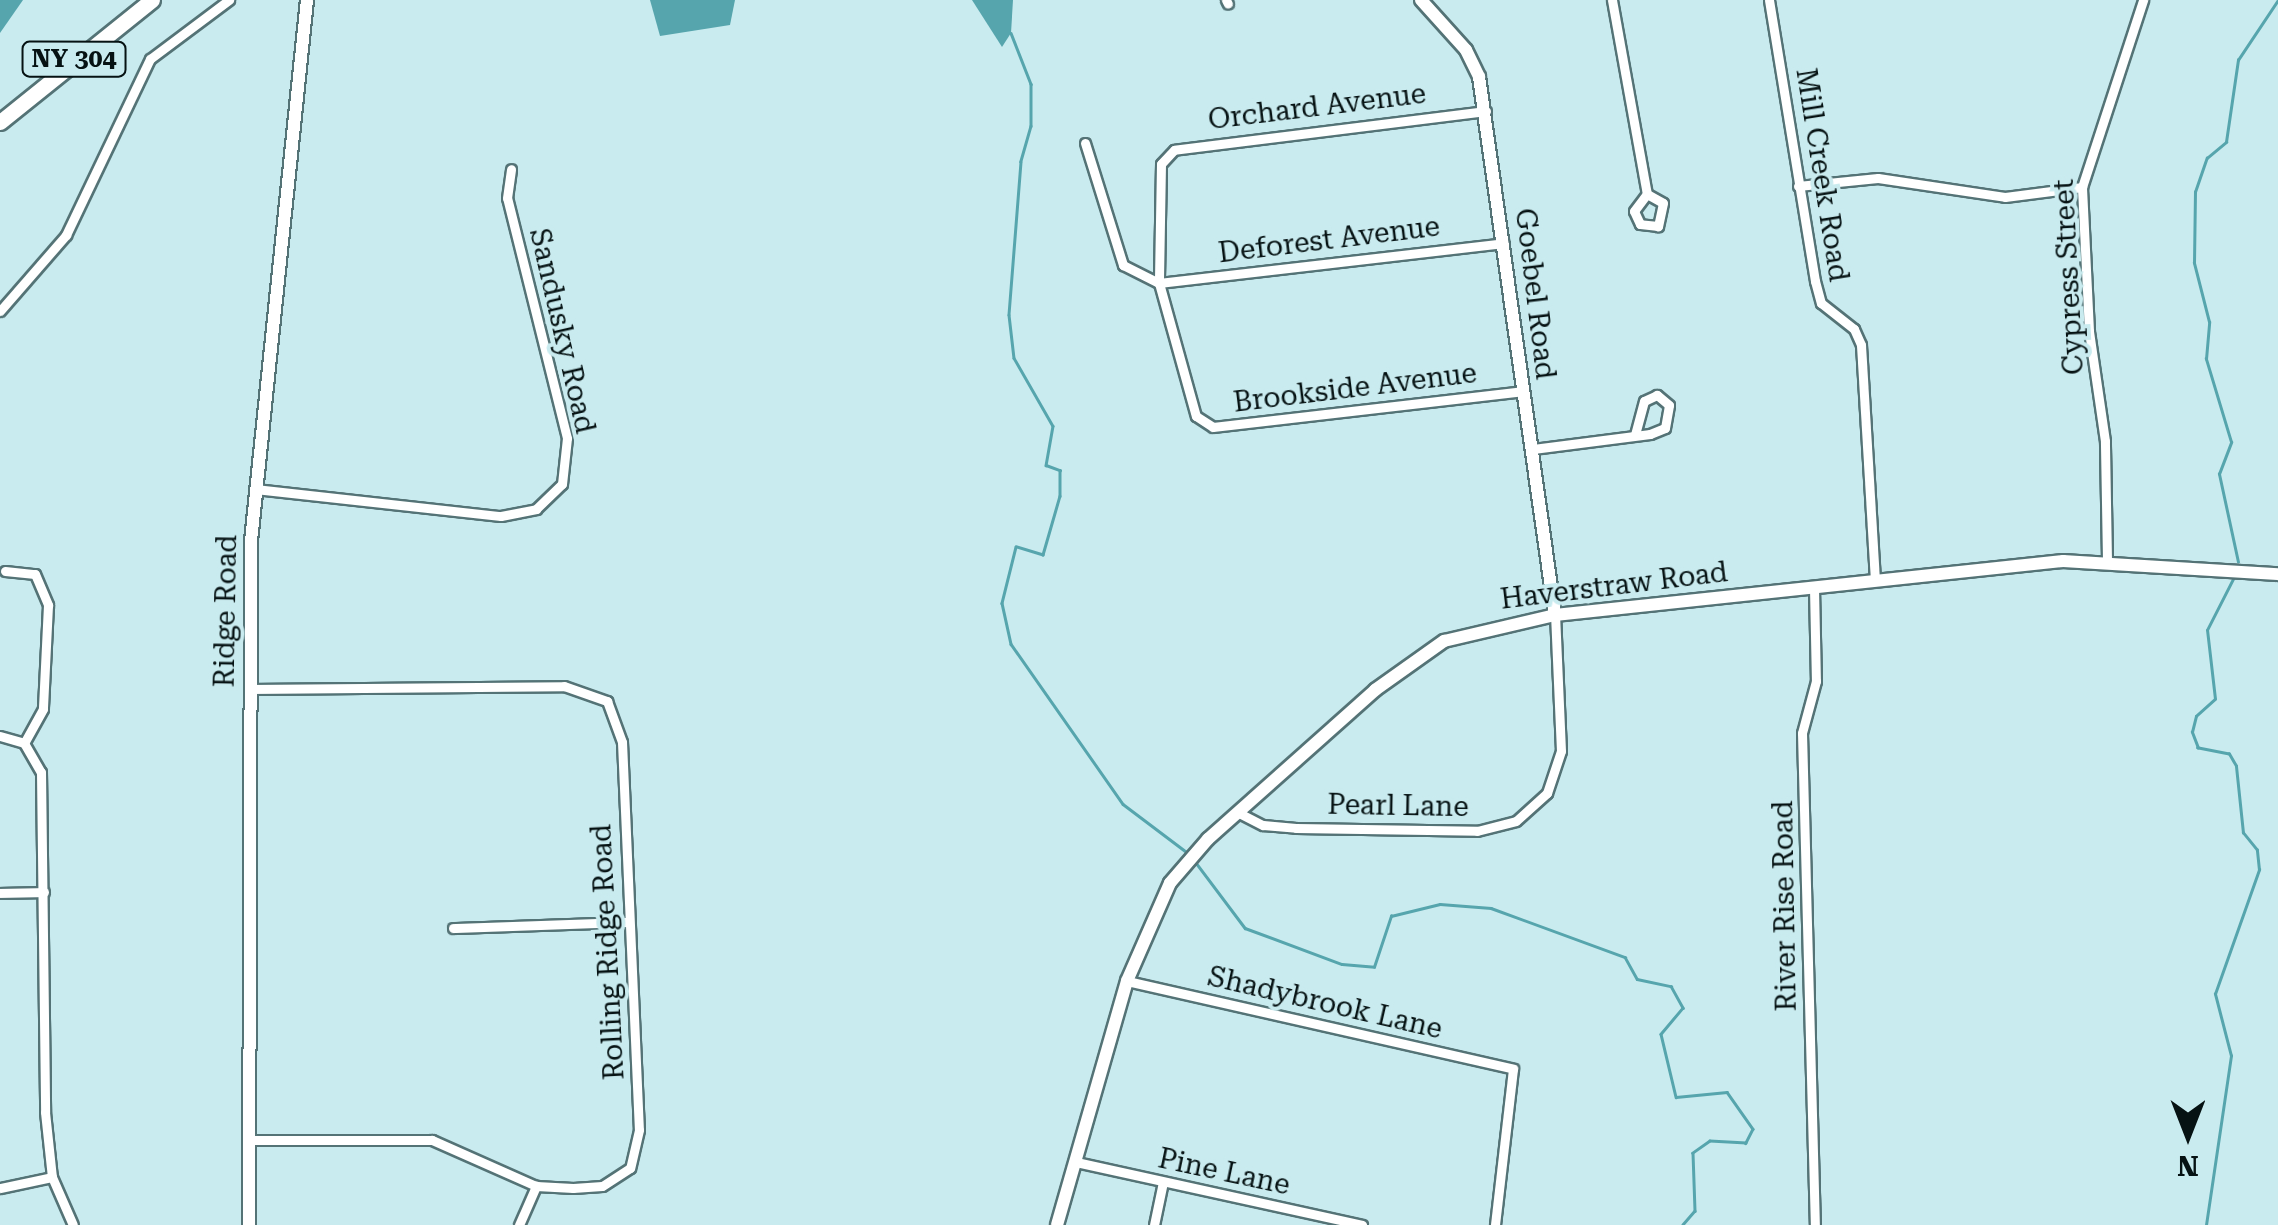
<!DOCTYPE html>
<style>
body{margin:0}
#map{position:relative;width:2278px;height:1225px;overflow:hidden;background:#c9ebef;font-family:"Roboto Serif",serif}
div>[style]{position:absolute}
.water>*{inset:0;background:#56a5ad}
.stream>*{height:2.5px;margin:-1.25px;padding:0 1.25px;transform-origin:1.25px;border-radius:1.25px;background:#56a5ad}
.roads{filter:drop-shadow(2px 0 #547376) drop-shadow(-2px 0 #547376) drop-shadow(0 2px #547376) drop-shadow(0 -2px #547376)}
.street>*{height:9px;margin:-4.5px;padding:0 4.5px;transform-origin:4.5px;border-radius:4.5px;background:#fff}
.secondary>*{height:12px;margin:-6px;padding:0 6px;transform-origin:6px;border-radius:6px;background:#fff}
.primary>*{height:15px;margin:-7.5px;padding:0 7.5px;transform-origin:7.5px;border-radius:7.5px;background:#fff}
span{translate:-50% -50%;white-space:nowrap;text-align:center;line-height:1.15;-webkit-text-stroke:8px #c9ebef;paint-order:stroke}
.shield-label span{padding:2px 8px;background:#c9ebef;border:2px solid;border-radius:8px;-webkit-text-stroke-width:0}
.shield-label{font-size:25px;color:#061213;font-weight:700}
.street-label{font-size:28px;color:#061213}
.north{position:absolute;left:2138px;top:1085px;width:100px;height:100px;-webkit-text-stroke:8px #c9ebef;paint-order:stroke;rotate:180deg;font-size:28px;font-weight:700;line-height:40px;text-align:center;color:#061213}
.north::after{content:'';display:block;margin:auto;width:35px;height:45px;background:#061213;clip-path:polygon(50% 0,100% 100%,50% 72%,0 100%)}
</style>
<div id="map">
<div class="water">
<i style="clip-path:polygon(0 0,23px 0,0 33px)"></i>
<i style="clip-path:polygon(650px 0,735px 0,730px 25px,660px 36px)"></i>
<i style="clip-path:polygon(972px 0,1013px 0,1011px 33px,1002px 47px)"></i>
</div>
<div class="stream">
<i style="left:1011px;top:33px;width:55px;rotate:68.6deg"></i>
<i style="left:1031px;top:84px;width:42px;rotate:90deg"></i>
<i style="left:1031px;top:126px;width:37px;rotate:106deg"></i>
<i style="left:1021px;top:162px;width:153px;rotate:94.5deg"></i>
<i style="left:1009px;top:315px;width:43px;rotate:83.4deg"></i>
<i style="left:1014px;top:358px;width:78px;rotate:60.2deg"></i>
<i style="left:1053px;top:426px;width:40px;rotate:100deg"></i>
<i style="left:1046px;top:465px;width:15px;rotate:20deg"></i>
<i style="left:1060px;top:470px;width:26px;rotate:90deg"></i>
<i style="left:1060px;top:496px;width:61px;rotate:106.1deg"></i>
<i style="left:1043px;top:555px;width:28px;rotate:-163deg"></i>
<i style="left:1016px;top:547px;width:58px;rotate:104deg"></i>
<i style="left:1002px;top:603px;width:42px;rotate:77.6deg"></i>
<i style="left:1011px;top:644px;width:195px;rotate:55deg"></i>
<i style="left:1123px;top:804px;width:83px;rotate:37.1deg"></i>
<i style="left:2238px;top:562px;width:90px;rotate:-102.2deg"></i>
<i style="left:2219px;top:474px;width:34px;rotate:-69deg"></i>
<i style="left:2231px;top:442px;width:87px;rotate:-106.8deg"></i>
<i style="left:2206px;top:359px;width:37px;rotate:-85deg"></i>
<i style="left:2209px;top:322px;width:61px;rotate:-104.3deg"></i>
<i style="left:2194px;top:263px;width:71px;rotate:-89.2deg"></i>
<i style="left:2195px;top:192px;width:36px;rotate:-71deg"></i>
<i style="left:2207px;top:158px;width:25px;rotate:-40deg"></i>
<i style="left:2226px;top:142px;width:83px;rotate:-81.7deg"></i>
<i style="left:2238px;top:60px;width:72px;rotate:-56.3deg"></i>
<i style="left:1194px;top:860px;width:85px;rotate:53.1deg"></i>
<i style="left:1245px;top:928px;width:103px;rotate:20.4deg"></i>
<i style="left:1342px;top:964px;width:32px;rotate:5deg"></i>
<i style="left:1374px;top:967px;width:54px;rotate:-71.6deg"></i>
<i style="left:1391px;top:916px;width:50px;rotate:-13.8deg"></i>
<i style="left:1440px;top:904px;width:51px;rotate:4.5deg"></i>
<i style="left:1491px;top:908px;width:143px;rotate:20.1deg"></i>
<i style="left:1625px;top:957px;width:25px;rotate:61deg"></i>
<i style="left:1637px;top:979px;width:35px;rotate:12deg"></i>
<i style="left:1671px;top:986px;width:25px;rotate:61deg"></i>
<i style="left:1683px;top:1008px;width:34px;rotate:130deg"></i>
<i style="left:1661px;top:1034px;width:65px;rotate:76.6deg"></i>
<i style="left:1676px;top:1097px;width:51px;rotate:-5.6deg"></i>
<i style="left:1727px;top:1092px;width:45px;rotate:54.9deg"></i>
<i style="left:1753px;top:1129px;width:16px;rotate:117deg"></i>
<i style="left:1746px;top:1143px;width:36px;rotate:-177deg"></i>
<i style="left:1710px;top:1141px;width:21px;rotate:145deg"></i>
<i style="left:1693px;top:1153px;width:58px;rotate:88deg"></i>
<i style="left:1695px;top:1211px;width:18px;rotate:131deg"></i>
<i style="left:2206px;top:1225px;width:171px;rotate:-81.6deg"></i>
<i style="left:2231px;top:1056px;width:64px;rotate:-104.5deg"></i>
<i style="left:2215px;top:994px;width:132px;rotate:-70.5deg"></i>
<i style="left:2259px;top:870px;width:20px;rotate:-96deg"></i>
<i style="left:2257px;top:850px;width:22px;rotate:-129deg"></i>
<i style="left:2243px;top:833px;width:67px;rotate:-96deg"></i>
<i style="left:2236px;top:766px;width:14px;rotate:-120deg"></i>
<i style="left:2229px;top:754px;width:32px;rotate:-169deg"></i>
<i style="left:2198px;top:748px;width:17px;rotate:-111deg"></i>
<i style="left:2192px;top:732px;width:16px;rotate:-76deg"></i>
<i style="left:2196px;top:716px;width:25px;rotate:-42deg"></i>
<i style="left:2215px;top:699px;width:69px;rotate:-96.6deg"></i>
<i style="left:2207px;top:630px;width:57px;rotate:-63deg"></i>
</div>
<div class="roads">
<div class="street">
<i style="left:1226px;top:0;width:4px;rotate:63deg"></i>
<i style="left:1612px;top:0;width:197px;rotate:79.8deg"></i>
<i style="left:1769px;top:0;width:285px;rotate:80.7deg"></i>
<i style="left:1815px;top:281px;width:23px;rotate:75deg"></i>
<i style="left:1821px;top:303px;width:42px;rotate:38.2deg"></i>
<i style="left:1854px;top:329px;width:17px;rotate:66deg"></i>
<i style="left:1861px;top:345px;width:234px;rotate:86.6deg"></i>
<i style="left:1486px;top:111px;width:314px;rotate:172.9deg"></i>
<i style="left:1174px;top:150px;width:19px;rotate:133deg"></i>
<i style="left:1161px;top:164px;width:119px;rotate:91deg"></i>
<i style="left:1159px;top:283px;width:138px;rotate:74.5deg"></i>
<i style="left:1196px;top:416px;width:20px;rotate:33deg"></i>
<i style="left:1213px;top:427px;width:311px;rotate:-6.6deg"></i>
<i style="left:1085px;top:143px;width:128px;rotate:72.7deg"></i>
<i style="left:1123px;top:265px;width:40px;rotate:26.6deg"></i>
<i style="left:1159px;top:283px;width:347px;rotate:-6.6deg"></i>
<i style="left:1798px;top:186px;width:80px;rotate:-5.7deg"></i>
<i style="left:1878px;top:178px;width:128px;rotate:8.5deg"></i>
<i style="left:2005px;top:197px;width:78px;rotate:-7.4deg"></i>
<i style="left:1647px;top:194px;width:18px;rotate:29deg"></i>
<i style="left:1663px;top:203px;width:24px;rotate:102deg"></i>
<i style="left:1658px;top:226px;width:18px;rotate:-174deg"></i>
<i style="left:1640px;top:224px;width:14px;rotate:-115deg"></i>
<i style="left:1634px;top:211px;width:21px;rotate:-53deg"></i>
<i style="left:0;top:311px;width:101px;rotate:-49deg"></i>
<i style="left:66px;top:235px;width:195px;rotate:-64.5deg"></i>
<i style="left:150px;top:59px;width:99px;rotate:-36.8deg"></i>
<i style="left:1533px;top:449px;width:118px;rotate:-7.3deg"></i>
<i style="left:1650px;top:434px;width:16px;rotate:-22deg"></i>
<i style="left:1665px;top:428px;width:23px;rotate:-80deg"></i>
<i style="left:1669px;top:405px;width:16px;rotate:-140deg"></i>
<i style="left:1657px;top:395px;width:14px;rotate:155deg"></i>
<i style="left:1644px;top:401px;width:34px;rotate:105deg"></i>
<i style="left:255px;top:489px;width:247px;rotate:6.3deg"></i>
<i style="left:501px;top:516px;width:36px;rotate:-11deg"></i>
<i style="left:536px;top:509px;width:36px;rotate:-44deg"></i>
<i style="left:562px;top:484px;width:46px;rotate:-83.8deg"></i>
<i style="left:567px;top:438px;width:247px;rotate:-104deg"></i>
<i style="left:507px;top:198px;width:29px;rotate:-82deg"></i>
<i style="left:2107px;top:560px;width:119px;rotate:-91deg"></i>
<i style="left:2105px;top:441px;width:111px;rotate:-98.3deg"></i>
<i style="left:2089px;top:331px;width:144px;rotate:-92.8deg"></i>
<i style="left:2082px;top:187px;width:197px;rotate:-71.9deg"></i>
<i style="left:5px;top:571px;width:30px;rotate:6deg"></i>
<i style="left:35px;top:574px;width:34px;rotate:67deg"></i>
<i style="left:48px;top:605px;width:104px;rotate:92.8deg"></i>
<i style="left:43px;top:709px;width:39px;rotate:119deg"></i>
<i style="left:1814px;top:588px;width:93px;rotate:88.8deg"></i>
<i style="left:1816px;top:681px;width:54px;rotate:105.1deg"></i>
<i style="left:1802px;top:733px;width:492px;rotate:88.5deg"></i>
<i style="left:249px;top:689px;width:315px;rotate:-0.5deg"></i>
<i style="left:564px;top:686px;width:46px;rotate:19.2deg"></i>
<i style="left:607px;top:701px;width:44px;rotate:69.9deg"></i>
<i style="left:622px;top:742px;width:388px;rotate:87.5deg"></i>
<i style="left:639px;top:1130px;width:39px;rotate:103deg"></i>
<i style="left:630px;top:1168px;width:33px;rotate:147deg"></i>
<i style="left:602px;top:1186px;width:29px;rotate:176deg"></i>
<i style="left:573px;top:1188px;width:37px;rotate:-177deg"></i>
<i style="left:536px;top:1186px;width:114px;rotate:-156.1deg"></i>
<i style="left:432px;top:1140px;width:182px;rotate:180deg"></i>
<i style="left:0;top:736px;width:25px;rotate:16deg"></i>
<i style="left:24px;top:743px;width:34px;rotate:60deg"></i>
<i style="left:41px;top:772px;width:340px;rotate:89.3deg"></i>
<i style="left:45px;top:1112px;width:65px;rotate:83.9deg"></i>
<i style="left:52px;top:1177px;width:52px;rotate:66.4deg"></i>
<i style="left:1237px;top:812px;width:29px;rotate:27deg"></i>
<i style="left:1263px;top:825px;width:33px;rotate:5deg"></i>
<i style="left:1296px;top:828px;width:181px;rotate:0.9deg"></i>
<i style="left:1477px;top:831px;width:40px;rotate:-14.4deg"></i>
<i style="left:1516px;top:821px;width:42px;rotate:-42.1deg"></i>
<i style="left:1547px;top:793px;width:44px;rotate:-71.6deg"></i>
<i style="left:1561px;top:751px;width:136px;rotate:-92.5deg"></i>
<i style="left:0;top:893px;width:44px;rotate:-1.3deg"></i>
<i style="left:453px;top:928px;width:175px;rotate:-2deg"></i>
<i style="left:1127px;top:981px;width:396px;rotate:12.8deg"></i>
<i style="left:1513px;top:1069px;width:157px;rotate:96.6deg"></i>
<i style="left:1076px;top:1162px;width:293px;rotate:12.4deg"></i>
<i style="left:0;top:1188px;width:53px;rotate:-11.9deg"></i>
<i style="left:519px;top:1225px;width:43px;rotate:-66.4deg"></i>
<i style="left:1154px;top:1225px;width:44px;rotate:-78.2deg"></i>
</div>
<div class="secondary">
<i style="left:1421px;top:0;width:67px;rotate:48deg"></i>
<i style="left:1466px;top:50px;width:30px;rotate:64deg"></i>
<i style="left:1479px;top:77px;width:543px;rotate:81.96deg"></i>
<i style="left:249px;top:1225px;width:684px;rotate:-89.83deg"></i>
<i style="left:251px;top:541px;width:544px;rotate:-84.09deg"></i>
<i style="left:1057px;top:1225px;width:254px;rotate:-74deg"></i>
<i style="left:1127px;top:981px;width:107px;rotate:-66.3deg"></i>
<i style="left:1170px;top:883px;width:58px;rotate:-49.2deg"></i>
<i style="left:1208px;top:839px;width:224px;rotate:-41.7deg"></i>
<i style="left:1375px;top:690px;width:85px;rotate:-35.4deg"></i>
<i style="left:1444px;top:641px;width:114px;rotate:-13.2deg"></i>
<i style="left:1555px;top:615px;width:511px;rotate:-6.07deg"></i>
<i style="left:2063px;top:561px;width:215px;rotate:3.5deg"></i>
</div>
<div class="primary">
<i style="left:0;top:122px;width:195px;rotate:-38.8deg"></i>
</div>
</div>
<div class="shield-label">
<span style="left:74px;top:59px">NY 304</span>
</div>
<div class="street-label">
<span style="left:1317px;top:107px;rotate:-7deg">Orchard Avenue</span>
<span style="left:1822px;top:175px;rotate:81deg">Mill Creek Road</span>
<span style="left:1329px;top:240px;rotate:-7deg">Deforest Avenue</span>
<span style="left:2069px;top:277px;rotate:-93deg">Cypress Street</span>
<span style="left:1535px;top:294px;rotate:83deg">Goebel Road</span>
<span style="left:562px;top:331px;rotate:77deg">Sandusky Road</span>
<span style="left:1355px;top:388px;rotate:-7deg">Brookside Avenue</span>
<span style="left:1614px;top:586px;rotate:-7deg">Haverstraw Road</span>
<span style="left:226px;top:611px;rotate:-89deg">Ridge Road</span>
<span style="left:1398px;top:806px;rotate:1deg">Pearl Lane</span>
<span style="left:1785px;top:906px;rotate:-91deg">River Rise Road</span>
<span style="left:608px;top:952px;rotate:-93deg">Rolling Ridge Road</span>
<span style="left:1325px;top:1003px;rotate:13deg">Shadybrook Lane</span>
<span style="left:1224px;top:1172px;rotate:12deg">Pine Lane</span>
</div>
<div class="north">N</div>
</div>
